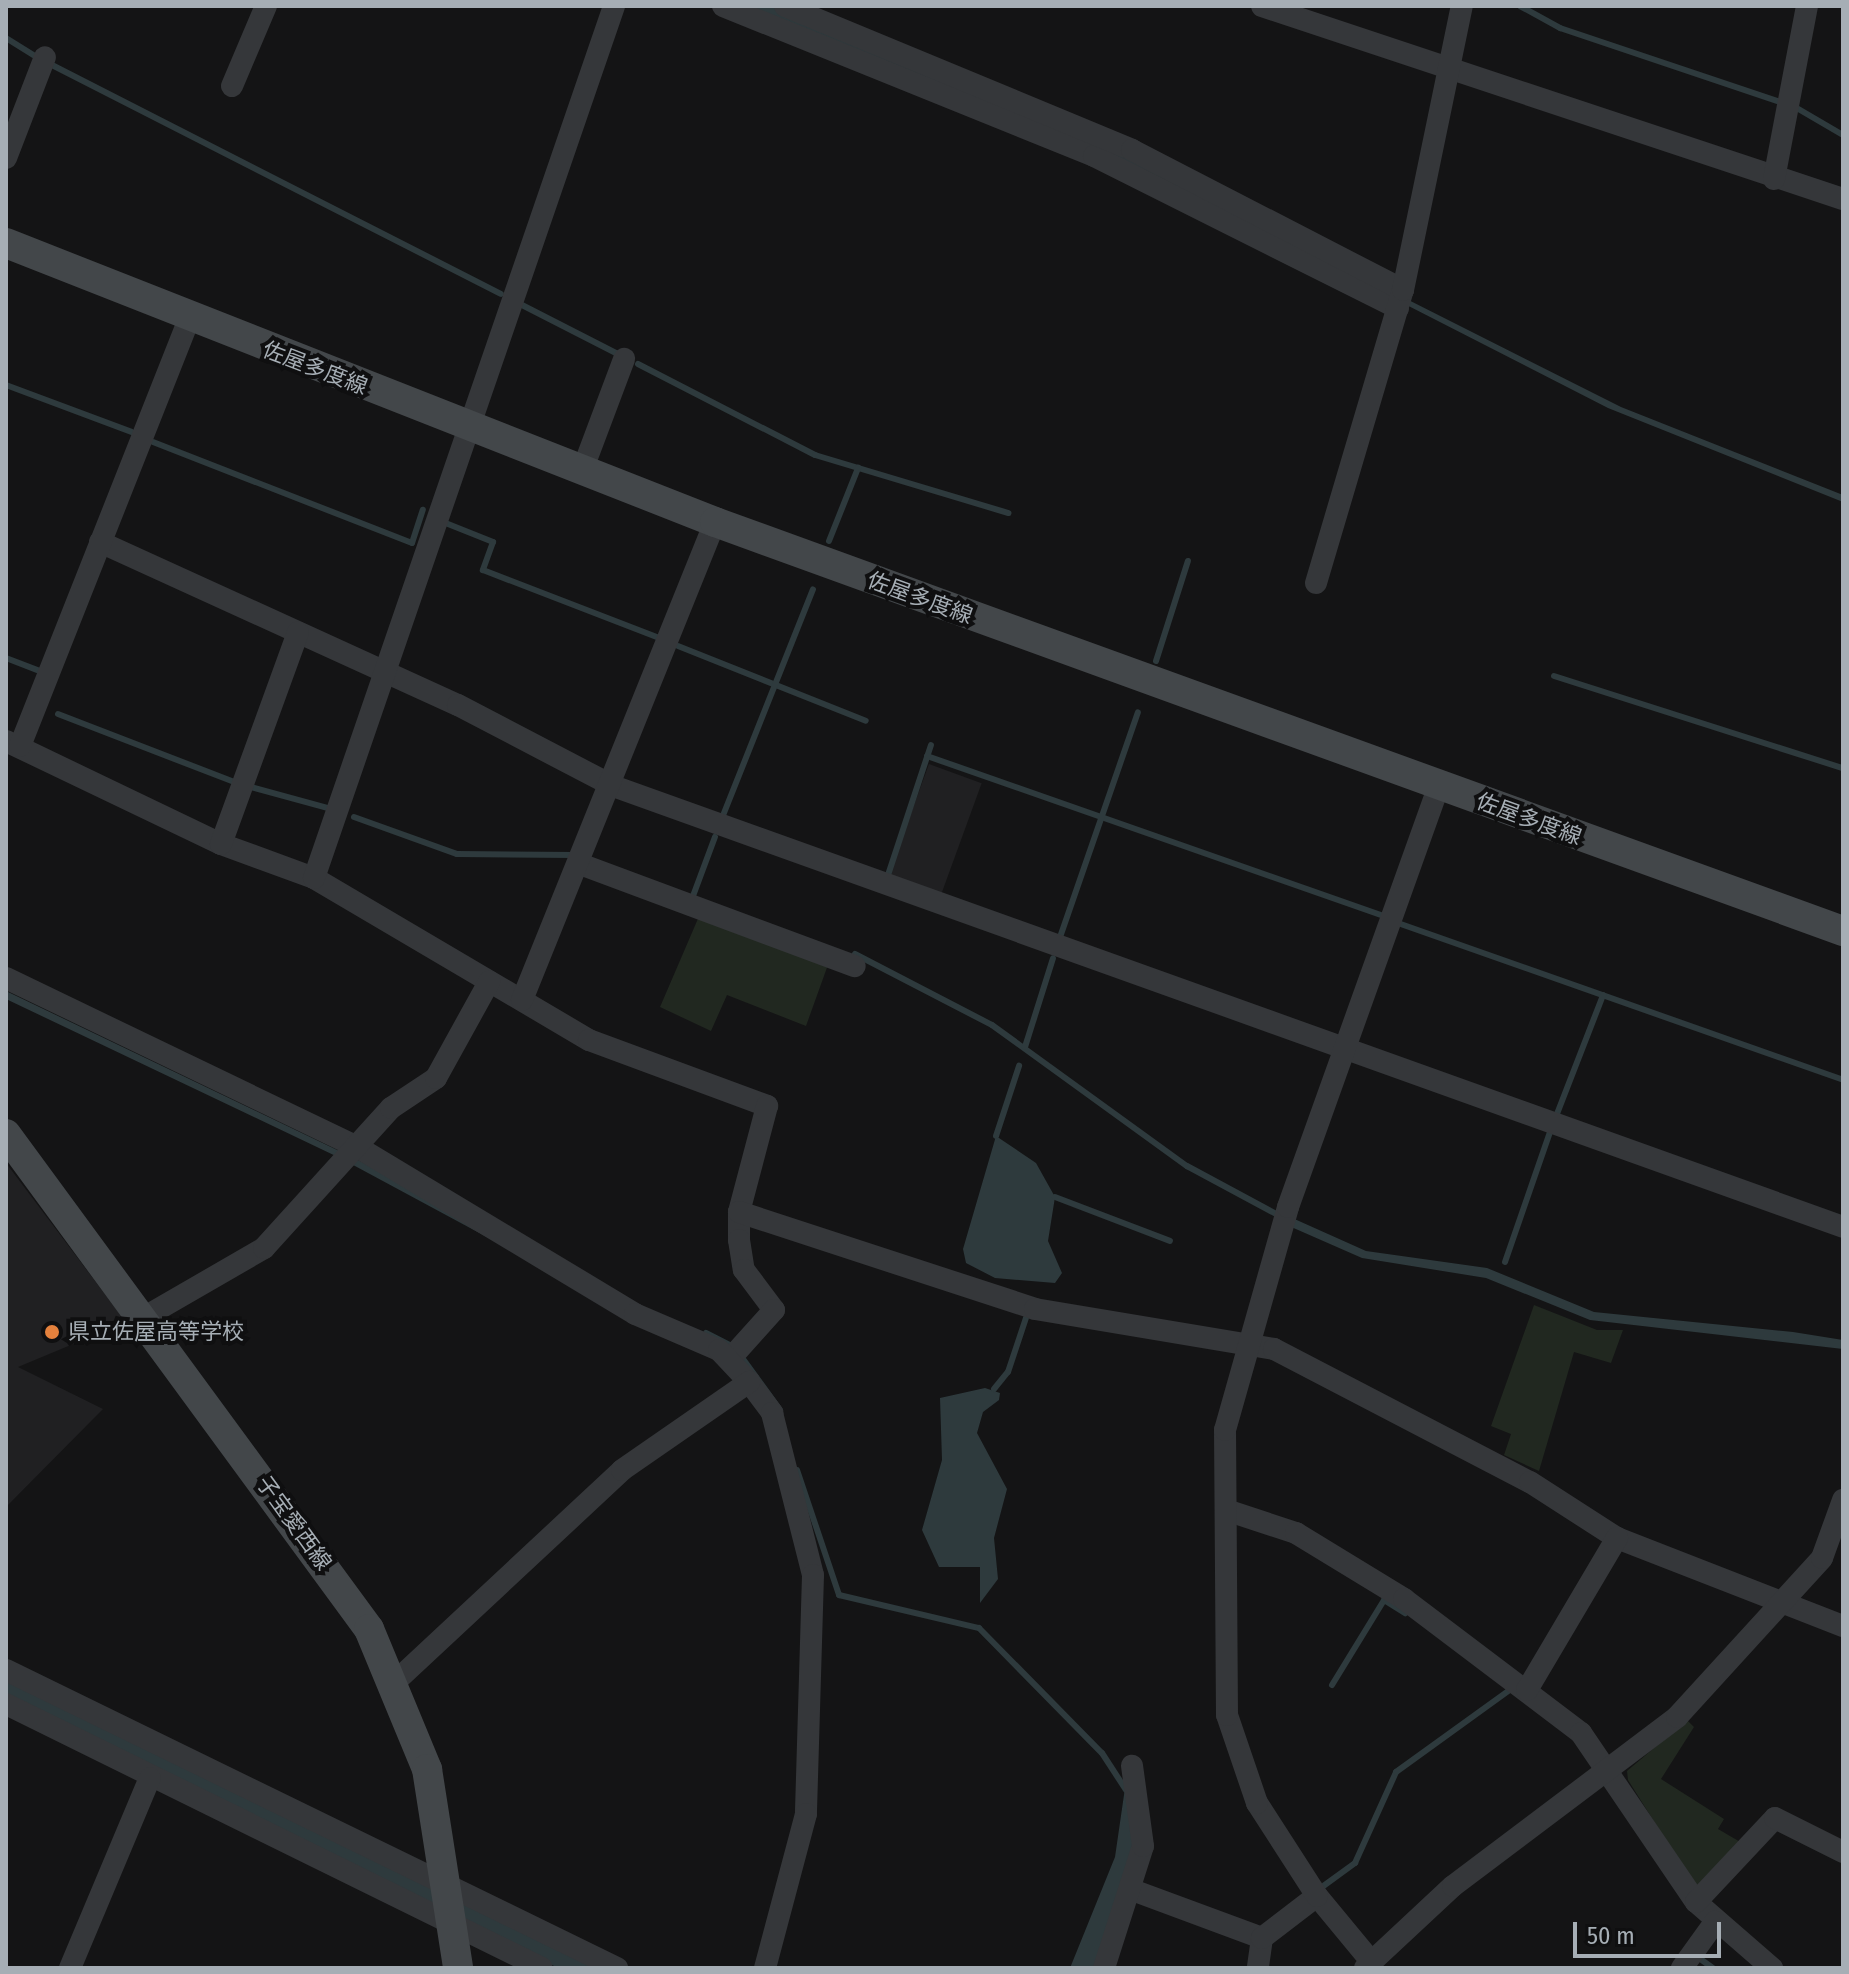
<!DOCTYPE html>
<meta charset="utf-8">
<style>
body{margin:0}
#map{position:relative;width:1849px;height:1974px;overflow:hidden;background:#141415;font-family:"Fira Sans Condensed","Noto Sans JP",sans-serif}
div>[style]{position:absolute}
.built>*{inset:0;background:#202022;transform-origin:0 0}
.green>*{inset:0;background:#212820}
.water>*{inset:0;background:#2e3a3d}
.stream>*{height:6px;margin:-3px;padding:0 3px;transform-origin:3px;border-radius:3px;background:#2e3a3d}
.minor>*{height:22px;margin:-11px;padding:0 11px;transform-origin:11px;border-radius:11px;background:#35373a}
.secondary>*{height:30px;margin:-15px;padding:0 15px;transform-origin:15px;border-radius:15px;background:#43474a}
.dots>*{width:22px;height:22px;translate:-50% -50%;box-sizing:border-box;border:4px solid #0f0f10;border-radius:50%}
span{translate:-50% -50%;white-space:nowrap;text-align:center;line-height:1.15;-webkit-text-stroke:8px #0f0f10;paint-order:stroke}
.street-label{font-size:22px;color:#a6aeb5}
.poi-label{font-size:22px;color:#a6aeb5}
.left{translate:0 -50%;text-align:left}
.frame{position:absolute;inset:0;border:8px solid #a6aeb5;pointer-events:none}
.scale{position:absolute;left:1573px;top:1922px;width:148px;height:36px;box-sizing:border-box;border:4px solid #a6aeb5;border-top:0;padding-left:10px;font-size:24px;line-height:28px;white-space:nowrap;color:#a6aeb5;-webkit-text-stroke:6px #0f0f10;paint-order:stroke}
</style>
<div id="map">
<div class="built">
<i style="left:929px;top:764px;width:56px;height:128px;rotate:20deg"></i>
<i style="clip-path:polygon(6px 1163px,126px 1322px,18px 1367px,103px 1409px,6px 1507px)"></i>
</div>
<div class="green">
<i style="clip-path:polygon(700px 914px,829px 962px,806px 1026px,727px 995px,711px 1031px,660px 1007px)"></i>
<i style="clip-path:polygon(1534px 1305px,1597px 1330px,1623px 1330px,1611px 1363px,1574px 1352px,1539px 1471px,1504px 1455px,1511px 1434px,1491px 1426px)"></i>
<i style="clip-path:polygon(1687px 1720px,1694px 1727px,1661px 1779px,1724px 1819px,1718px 1829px,1742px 1843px,1704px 1885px,1694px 1885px,1628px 1780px,1627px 1771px)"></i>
</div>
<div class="water">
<i style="clip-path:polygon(747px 6px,773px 7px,1095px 142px,1621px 407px,1843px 495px,1843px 502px,1608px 408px,1389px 296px)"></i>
<i style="clip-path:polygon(6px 991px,358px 1160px,522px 1249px,520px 1255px,342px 1159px,6px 999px)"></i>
<i style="clip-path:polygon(996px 1136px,1036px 1163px,1055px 1197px,1048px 1241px,1062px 1273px,1055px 1283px,995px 1278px,966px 1263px,963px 1249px)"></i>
<i style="clip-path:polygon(1290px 1217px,1366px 1251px,1487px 1268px,1594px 1312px,1793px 1332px,1843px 1340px,1843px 1349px,1590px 1320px,1486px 1278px,1362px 1258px,1289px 1226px)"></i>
<i style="clip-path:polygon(985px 1388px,1000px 1393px,999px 1400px,983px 1412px,977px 1433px,1007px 1489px,994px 1538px,998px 1579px,980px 1603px,980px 1567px,939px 1567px,922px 1530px,942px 1460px,940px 1398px)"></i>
<i style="clip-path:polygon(6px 1678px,604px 1968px,558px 1968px,6px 1695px)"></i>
<i style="clip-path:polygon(1125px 1788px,1138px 1840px,1098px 1968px,1070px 1968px,1115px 1857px)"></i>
</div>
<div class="stream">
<i style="left:1520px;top:6px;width:46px;rotate:28.8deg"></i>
<i style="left:1560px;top:28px;width:232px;rotate:18.6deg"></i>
<i style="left:6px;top:38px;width:36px;rotate:32deg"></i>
<i style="left:50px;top:64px;width:506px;rotate:27.02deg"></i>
<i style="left:1795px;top:107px;width:56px;rotate:30.3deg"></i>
<i style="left:522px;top:305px;width:106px;rotate:27.1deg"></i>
<i style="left:638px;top:364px;width:199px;rotate:27.2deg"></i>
<i style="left:815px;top:455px;width:202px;rotate:16.7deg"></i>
<i style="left:6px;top:385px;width:134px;rotate:20.5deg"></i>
<i style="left:153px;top:442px;width:278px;rotate:21.3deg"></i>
<i style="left:412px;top:543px;width:35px;rotate:-72deg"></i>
<i style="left:443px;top:522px;width:54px;rotate:21.8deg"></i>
<i style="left:493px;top:542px;width:30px;rotate:110deg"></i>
<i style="left:483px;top:570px;width:189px;rotate:21.1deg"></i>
<i style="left:829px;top:541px;width:79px;rotate:-68.3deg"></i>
<i style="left:678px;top:646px;width:202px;rotate:21.7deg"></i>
<i style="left:6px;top:658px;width:40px;rotate:21deg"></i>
<i style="left:1156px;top:661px;width:105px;rotate:-72.3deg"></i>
<i style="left:1554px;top:676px;width:303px;rotate:17.7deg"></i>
<i style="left:58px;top:714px;width:189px;rotate:21.1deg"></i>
<i style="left:927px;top:756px;width:484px;rotate:19.3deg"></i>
<i style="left:251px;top:787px;width:80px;rotate:15.3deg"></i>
<i style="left:354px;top:817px;width:109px;rotate:19.8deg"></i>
<i style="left:457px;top:854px;width:118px;rotate:0.5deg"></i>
<i style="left:722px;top:818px;width:246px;rotate:-68.3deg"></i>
<i style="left:887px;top:878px;width:140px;rotate:-71.7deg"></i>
<i style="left:693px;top:896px;width:63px;rotate:-69.6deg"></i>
<i style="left:1395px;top:922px;width:475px;rotate:19.4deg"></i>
<i style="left:1058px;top:943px;width:244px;rotate:-70.9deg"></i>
<i style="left:855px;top:954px;width:154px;rotate:27.4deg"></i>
<i style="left:992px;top:1025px;width:241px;rotate:35.9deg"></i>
<i style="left:1187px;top:1166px;width:106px;rotate:28.3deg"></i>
<i style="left:1025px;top:1047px;width:93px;rotate:-72.5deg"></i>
<i style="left:1555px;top:1119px;width:133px;rotate:-68.8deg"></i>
<i style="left:996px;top:1136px;width:74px;rotate:-71.8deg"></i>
<i style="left:1055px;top:1197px;width:123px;rotate:20.9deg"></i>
<i style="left:1505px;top:1262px;width:141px;rotate:-70.9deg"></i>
<i style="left:706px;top:1333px;width:28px;rotate:27deg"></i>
<i style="left:743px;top:1359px;width:63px;rotate:54deg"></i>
<i style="left:994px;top:1389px;width:22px;rotate:-51deg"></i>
<i style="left:1008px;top:1372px;width:57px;rotate:-71.6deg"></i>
<i style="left:797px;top:1470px;width:132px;rotate:71.4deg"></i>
<i style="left:839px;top:1595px;width:144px;rotate:13.3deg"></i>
<i style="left:979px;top:1628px;width:175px;rotate:45.5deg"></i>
<i style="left:1102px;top:1753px;width:44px;rotate:57deg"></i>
<i style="left:1332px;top:1685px;width:100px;rotate:-58.5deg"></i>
<i style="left:1384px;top:1600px;width:25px;rotate:32deg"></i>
<i style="left:1322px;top:1887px;width:41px;rotate:-36deg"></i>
<i style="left:1355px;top:1863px;width:100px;rotate:-65.7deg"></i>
<i style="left:1396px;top:1772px;width:142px;rotate:-35.8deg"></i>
<i style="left:1699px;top:1958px;width:17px;rotate:36deg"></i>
</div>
<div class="minor">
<i style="left:723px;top:6px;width:400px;rotate:22deg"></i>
<i style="left:1094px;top:156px;width:340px;rotate:26.6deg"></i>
<i style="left:785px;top:6px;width:376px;rotate:22.5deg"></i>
<i style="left:1132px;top:150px;width:305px;rotate:27.3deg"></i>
<i style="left:1262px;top:6px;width:612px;rotate:18.38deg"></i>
<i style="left:232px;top:86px;width:87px;rotate:-67deg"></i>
<i style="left:6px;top:158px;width:108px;rotate:-68.9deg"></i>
<i style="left:1774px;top:179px;width:176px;rotate:-79.2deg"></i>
<i style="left:582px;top:471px;width:120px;rotate:-69.4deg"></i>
<i style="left:100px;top:542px;width:393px;rotate:24.5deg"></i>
<i style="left:458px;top:705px;width:175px;rotate:27.6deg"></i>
<i style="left:613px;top:786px;width:1307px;rotate:19.72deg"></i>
<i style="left:1316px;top:583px;width:306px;rotate:-73.5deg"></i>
<i style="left:1403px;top:290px;width:290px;rotate:-78.3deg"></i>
<i style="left:6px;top:741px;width:238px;rotate:25.6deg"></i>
<i style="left:221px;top:844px;width:99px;rotate:20.1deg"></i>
<i style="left:314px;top:878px;width:319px;rotate:30.5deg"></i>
<i style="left:589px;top:1040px;width:190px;rotate:20.3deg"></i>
<i style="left:767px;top:1106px;width:110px;rotate:104.8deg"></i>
<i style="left:739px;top:1212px;width:28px;rotate:90deg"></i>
<i style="left:739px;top:1240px;width:30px;rotate:81deg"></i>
<i style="left:744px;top:1270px;width:50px;rotate:53.1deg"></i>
<i style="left:774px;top:1310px;width:67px;rotate:132deg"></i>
<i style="left:20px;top:746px;width:458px;rotate:-68.4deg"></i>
<i style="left:221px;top:844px;width:225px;rotate:-70deg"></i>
<i style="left:580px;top:864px;width:293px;rotate:20.4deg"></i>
<i style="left:314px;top:878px;width:922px;rotate:-71.01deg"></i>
<i style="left:6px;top:978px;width:392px;rotate:25.7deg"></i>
<i style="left:359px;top:1148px;width:322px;rotate:31deg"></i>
<i style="left:635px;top:1314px;width:91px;rotate:23.2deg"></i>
<i style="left:719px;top:1350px;width:44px;rotate:46.8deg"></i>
<i style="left:749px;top:1382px;width:39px;rotate:53deg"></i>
<i style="left:772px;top:1413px;width:167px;rotate:75.8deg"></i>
<i style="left:813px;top:1575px;width:239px;rotate:91.7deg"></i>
<i style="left:806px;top:1814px;width:159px;rotate:104.9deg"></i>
<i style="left:522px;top:1000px;width:515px;rotate:-68.01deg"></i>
<i style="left:739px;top:1212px;width:311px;rotate:18.1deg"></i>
<i style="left:1035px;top:1309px;width:242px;rotate:9.5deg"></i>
<i style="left:1274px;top:1349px;width:288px;rotate:27.5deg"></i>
<i style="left:1530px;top:1482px;width:103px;rotate:32.8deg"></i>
<i style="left:1617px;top:1538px;width:243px;rotate:21.3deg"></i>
<i style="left:143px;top:1318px;width:140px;rotate:-30deg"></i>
<i style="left:264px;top:1248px;width:189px;rotate:-47.8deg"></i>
<i style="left:391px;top:1108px;width:54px;rotate:-33.7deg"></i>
<i style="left:436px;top:1078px;width:110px;rotate:-61.1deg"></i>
<i style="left:1226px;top:1510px;width:74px;rotate:18.2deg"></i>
<i style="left:1296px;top:1533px;width:127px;rotate:31.4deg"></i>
<i style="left:1404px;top:1599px;width:222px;rotate:37.1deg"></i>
<i style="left:1581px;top:1733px;width:204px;rotate:55.8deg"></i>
<i style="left:1696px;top:1902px;width:101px;rotate:41deg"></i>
<i style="left:6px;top:1670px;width:680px;rotate:26deg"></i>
<i style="left:396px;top:1681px;width:309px;rotate:-43deg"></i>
<i style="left:622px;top:1470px;width:155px;rotate:-34.7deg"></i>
<i style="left:1527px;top:1690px;width:177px;rotate:-59.4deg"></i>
<i style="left:6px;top:1704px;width:597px;rotate:26.22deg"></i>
<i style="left:1135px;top:1891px;width:135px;rotate:20.3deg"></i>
<i style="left:1262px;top:1938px;width:30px;rotate:98deg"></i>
<i style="left:1696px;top:1902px;width:115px;rotate:-46.8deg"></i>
<i style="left:1775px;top:1818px;width:76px;rotate:26.6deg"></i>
<i style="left:1262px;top:1938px;width:69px;rotate:-37.4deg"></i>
<i style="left:1370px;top:1960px;width:83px;rotate:-129.6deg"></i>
<i style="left:1317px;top:1896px;width:111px;rotate:-122.8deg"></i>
<i style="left:1257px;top:1803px;width:93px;rotate:-108.8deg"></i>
<i style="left:1227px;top:1715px;width:285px;rotate:-90.4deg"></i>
<i style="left:1225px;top:1430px;width:232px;rotate:-74.2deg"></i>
<i style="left:1288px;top:1207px;width:446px;rotate:-70.3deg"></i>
<i style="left:70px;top:1968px;width:206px;rotate:-67.2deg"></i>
<i style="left:1104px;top:1968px;width:128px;rotate:-72.3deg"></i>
<i style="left:1143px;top:1846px;width:81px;rotate:-97.8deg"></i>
<i style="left:1365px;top:1968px;width:120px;rotate:-43deg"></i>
<i style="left:1453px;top:1886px;width:281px;rotate:-37deg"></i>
<i style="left:1677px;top:1717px;width:215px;rotate:-47.6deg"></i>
<i style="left:1822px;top:1558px;width:62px;rotate:-70.1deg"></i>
<i style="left:1682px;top:1968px;width:57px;rotate:-54.3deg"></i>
</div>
<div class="secondary">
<i style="left:6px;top:243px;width:762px;rotate:21.48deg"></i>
<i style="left:715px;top:522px;width:1200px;rotate:19.93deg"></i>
<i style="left:6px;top:1134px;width:614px;rotate:53.75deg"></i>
<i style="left:369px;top:1629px;width:152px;rotate:67.5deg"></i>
<i style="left:427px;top:1769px;width:201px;rotate:81.1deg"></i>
</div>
<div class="dots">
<i style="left:52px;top:1332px;background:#e4813d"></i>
</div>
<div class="street-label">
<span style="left:315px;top:368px;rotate:21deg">佐屋多度線</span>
<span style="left:920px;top:598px;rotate:20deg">佐屋多度線</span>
<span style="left:1529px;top:819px;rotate:20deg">佐屋多度線</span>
<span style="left:294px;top:1523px;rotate:54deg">子宝愛西線</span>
</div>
<div class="poi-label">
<span class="left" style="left:68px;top:1332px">県立佐屋高等学校</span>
</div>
<div class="frame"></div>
<div class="scale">50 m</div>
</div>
